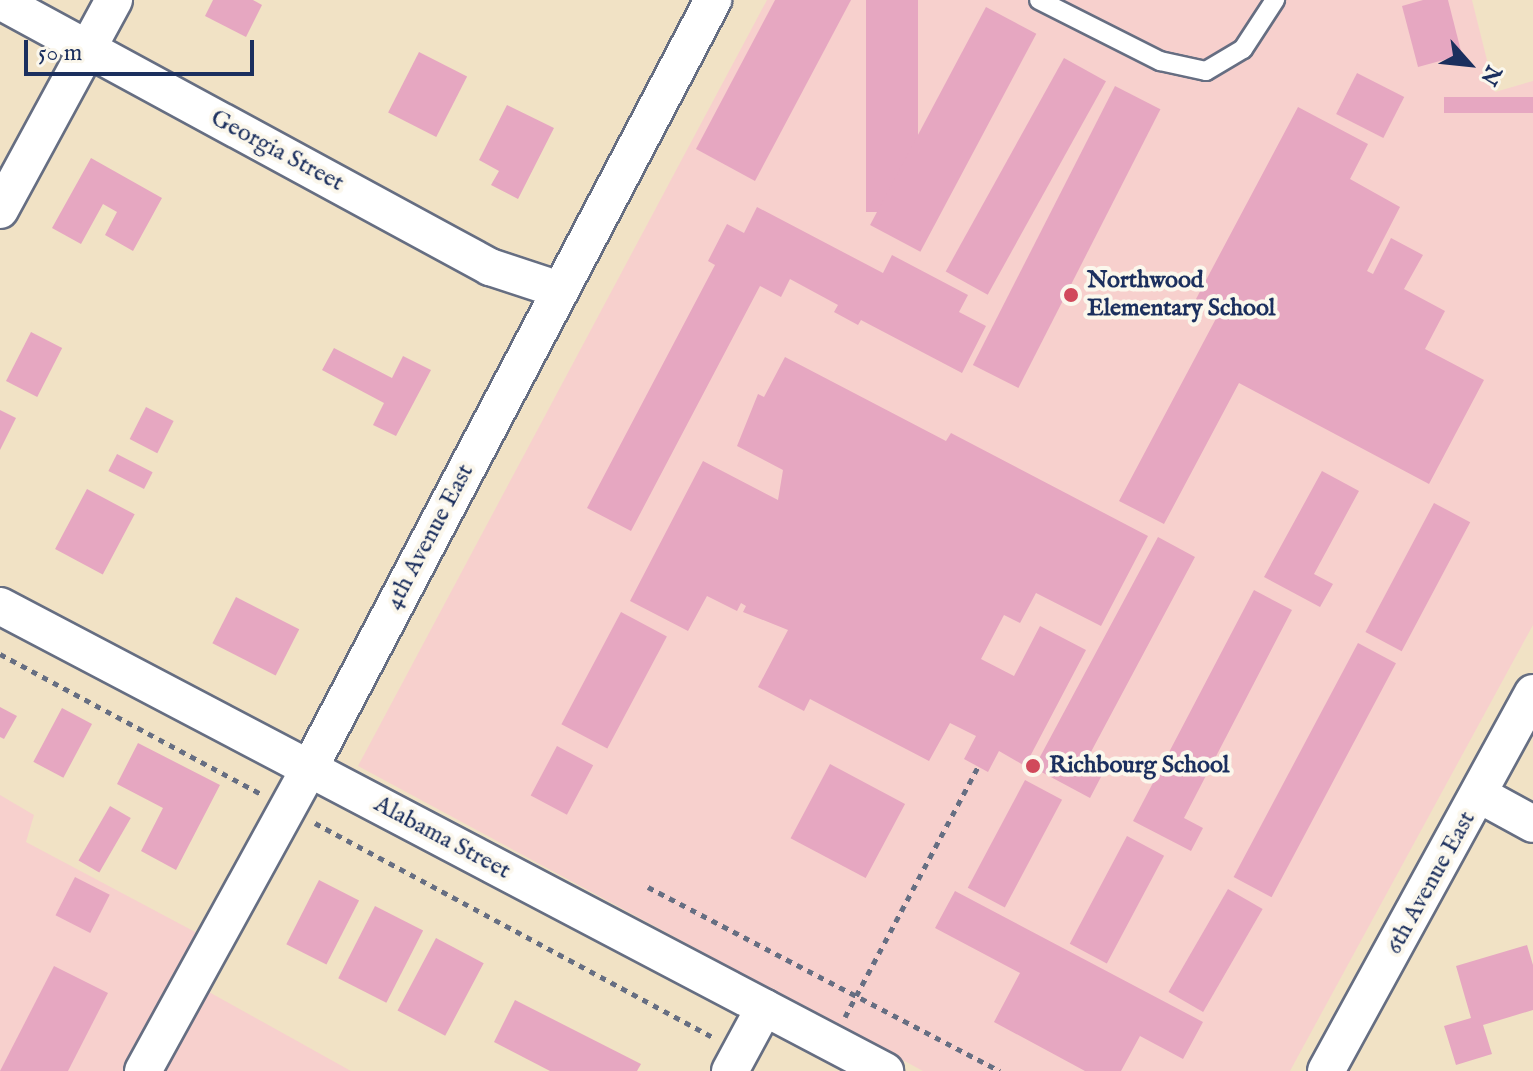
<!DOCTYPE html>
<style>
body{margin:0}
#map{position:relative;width:1533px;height:1071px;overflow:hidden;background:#f1e2c5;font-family:"IM FELL English",serif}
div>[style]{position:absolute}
.built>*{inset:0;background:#f7d0cd}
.building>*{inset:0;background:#e6a7c1;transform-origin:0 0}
.path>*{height:5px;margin-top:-2.5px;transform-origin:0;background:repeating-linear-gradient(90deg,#666e82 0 6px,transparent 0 12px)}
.roads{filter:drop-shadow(2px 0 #666e82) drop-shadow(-2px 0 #666e82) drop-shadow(0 2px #666e82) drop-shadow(0 -2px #666e82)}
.lane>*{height:18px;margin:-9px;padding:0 9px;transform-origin:9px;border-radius:9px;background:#fff}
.street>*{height:36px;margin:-18px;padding:0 18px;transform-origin:18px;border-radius:18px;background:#fff}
.dots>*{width:22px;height:22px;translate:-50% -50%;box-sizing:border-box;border:4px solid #fbf7ec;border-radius:50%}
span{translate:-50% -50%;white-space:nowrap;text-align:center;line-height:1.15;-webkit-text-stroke:8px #fbf7ec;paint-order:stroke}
.street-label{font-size:24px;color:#1b2f5e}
.poi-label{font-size:24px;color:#1b2f5e;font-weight:700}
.left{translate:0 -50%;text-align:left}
.north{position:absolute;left:1429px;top:24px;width:80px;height:80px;-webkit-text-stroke:6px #fbf7ec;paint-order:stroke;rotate:117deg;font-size:22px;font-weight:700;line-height:32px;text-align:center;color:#1b2f5e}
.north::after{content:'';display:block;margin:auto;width:28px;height:36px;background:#1b2f5e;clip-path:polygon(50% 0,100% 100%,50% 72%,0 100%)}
.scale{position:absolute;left:24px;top:40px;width:230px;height:36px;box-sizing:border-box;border:4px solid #1b2f5e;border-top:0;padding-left:10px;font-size:24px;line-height:28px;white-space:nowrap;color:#1b2f5e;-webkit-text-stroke:6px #fbf7ec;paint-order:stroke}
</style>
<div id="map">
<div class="built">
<i style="clip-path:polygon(767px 0,1472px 0,1495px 92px,1533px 81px,1533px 625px,1290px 1071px,923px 1071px,358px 766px)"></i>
<i style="clip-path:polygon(0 795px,34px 815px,26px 842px,199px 934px,123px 1071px,0 1071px)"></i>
<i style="clip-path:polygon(209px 992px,351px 1071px,164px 1071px)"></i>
</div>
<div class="building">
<i style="clip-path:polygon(213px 0,253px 0,262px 5px,246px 37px,205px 16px)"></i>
<i style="clip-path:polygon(775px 0,851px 0,755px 181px,696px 149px)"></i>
<i style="left:866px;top:0;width:52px;height:212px"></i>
<i style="clip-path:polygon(1423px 0,1448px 0,1462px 55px,1418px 67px,1402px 6px)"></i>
<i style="left:986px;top:7px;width:57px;height:247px;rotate:28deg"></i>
<i style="left:419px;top:52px;width:54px;height:68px;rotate:27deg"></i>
<i style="left:1064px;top:58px;width:48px;height:244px;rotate:29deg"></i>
<i style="left:1357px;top:73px;width:53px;height:46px;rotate:27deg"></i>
<i style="left:1115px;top:86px;width:51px;height:313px;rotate:27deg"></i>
<i style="left:1533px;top:97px;width:16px;height:89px;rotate:90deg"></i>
<i style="clip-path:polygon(507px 105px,554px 128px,518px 199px,491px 185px,499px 171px,479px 160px)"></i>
<i style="clip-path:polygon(1298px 107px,1368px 144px,1350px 179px,1400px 207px,1367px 271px,1373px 274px,1391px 238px,1423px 255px,1404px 289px,1445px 311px,1425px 349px,1484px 380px,1429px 484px,1239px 383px,1164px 524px,1119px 501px,1220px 311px,1196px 299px)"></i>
<i style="clip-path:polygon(91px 158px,162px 198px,133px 251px,105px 235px,117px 212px,103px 204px,81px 244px,52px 228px)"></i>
<i style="clip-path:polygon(757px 207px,883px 273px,892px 255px,968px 295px,959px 312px,986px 326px,962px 373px,861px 320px,858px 325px,834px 312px,838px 305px,790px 279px,781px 297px,760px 286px,631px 531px,587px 508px,715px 265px,708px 261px,727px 224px,744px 233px)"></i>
<i style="left:31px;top:332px;width:35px;height:55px;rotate:27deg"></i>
<i style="clip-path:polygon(334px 348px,392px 378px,403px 356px,431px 370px,396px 436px,373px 425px,384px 403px,322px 370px)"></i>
<i style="clip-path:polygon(785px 357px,946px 441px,951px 433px,1148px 536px,1101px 626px,1036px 593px,1020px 623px,1004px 615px,981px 659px,1014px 676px,1040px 626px,1086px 650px,1025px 766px,999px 751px,988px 772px,964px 759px,976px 736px,950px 723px,929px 761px,810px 699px,804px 711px,758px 687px,788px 630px,743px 612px,746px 606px,741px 603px,737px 611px,707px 596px,688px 631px,630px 601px,703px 461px,778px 500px,783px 470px,737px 446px,758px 394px,764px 397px)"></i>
<i style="left:146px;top:407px;width:31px;height:36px;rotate:27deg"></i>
<i style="clip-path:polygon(0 410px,16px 418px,0 450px)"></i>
<i style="left:117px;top:454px;width:40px;height:19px;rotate:27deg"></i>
<i style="clip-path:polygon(1322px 471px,1359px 491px,1314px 574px,1333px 584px,1320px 607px,1264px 577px)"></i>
<i style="left:87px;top:489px;width:54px;height:68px;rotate:28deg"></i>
<i style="left:1434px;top:503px;width:41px;height:146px;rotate:28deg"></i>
<i style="clip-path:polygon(1158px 537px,1195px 557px,1084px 765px,1102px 775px,1090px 798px,1034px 768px)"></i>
<i style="clip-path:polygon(1254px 590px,1292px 610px,1184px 818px,1203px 828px,1191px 851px,1133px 821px)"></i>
<i style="left:236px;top:597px;width:71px;height:52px;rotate:27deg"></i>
<i style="left:621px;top:612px;width:52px;height:127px;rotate:28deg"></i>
<i style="left:1358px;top:643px;width:43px;height:265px;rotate:28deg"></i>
<i style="clip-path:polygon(0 707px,17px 716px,4px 739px,0 737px)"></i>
<i style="left:62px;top:708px;width:34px;height:61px;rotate:28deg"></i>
<i style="clip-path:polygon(138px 743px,220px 785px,176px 870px,141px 851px,163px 808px,117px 784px)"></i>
<i style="left:557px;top:746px;width:41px;height:56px;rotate:28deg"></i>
<i style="left:830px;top:764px;width:85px;height:84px;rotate:28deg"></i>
<i style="left:1025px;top:780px;width:42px;height:122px;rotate:28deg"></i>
<i style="left:110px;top:806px;width:24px;height:63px;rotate:30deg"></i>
<i style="left:1127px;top:836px;width:42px;height:122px;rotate:28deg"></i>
<i style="left:75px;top:877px;width:39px;height:43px;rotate:27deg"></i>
<i style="left:319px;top:880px;width:45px;height:72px;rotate:27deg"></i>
<i style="left:1228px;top:889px;width:40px;height:119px;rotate:30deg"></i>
<i style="clip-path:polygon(955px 891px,1203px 1022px,1183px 1059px,1140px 1036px,1121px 1071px,1085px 1071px,994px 1022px,1020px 973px,935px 928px)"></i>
<i style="left:375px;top:906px;width:54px;height:81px;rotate:27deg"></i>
<i style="left:436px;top:938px;width:54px;height:82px;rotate:28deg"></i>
<i style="clip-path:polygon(1527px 945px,1533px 965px,1533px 1010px,1483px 1025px,1492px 1054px,1456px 1065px,1444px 1026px,1471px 1018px,1456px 966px)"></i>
<i style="clip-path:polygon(54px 966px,108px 993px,68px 1071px,0 1071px)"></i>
<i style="clip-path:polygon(515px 1000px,641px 1064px,637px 1071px,550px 1071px,494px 1042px)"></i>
</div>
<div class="path">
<i style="left:0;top:654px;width:296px;rotate:28.2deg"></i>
<i style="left:315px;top:823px;width:451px;rotate:28.3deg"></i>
<i style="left:648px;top:887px;width:397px;rotate:27.6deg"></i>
<i style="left:845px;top:1017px;width:283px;rotate:-62deg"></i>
</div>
<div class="roads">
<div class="lane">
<i style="left:1039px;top:0;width:136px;rotate:26.8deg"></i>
<i style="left:1160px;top:61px;width:47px;rotate:12.3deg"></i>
<i style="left:1206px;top:71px;width:43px;rotate:-30.7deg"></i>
<i style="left:1243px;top:49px;width:59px;rotate:-56.9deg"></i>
</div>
<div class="street">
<i style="left:0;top:1px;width:558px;rotate:28.5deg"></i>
<i style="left:490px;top:267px;width:74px;rotate:18.2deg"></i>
<i style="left:0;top:210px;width:239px;rotate:-61.5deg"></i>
<i style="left:0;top:606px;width:1000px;rotate:27.72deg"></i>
<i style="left:1480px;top:795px;width:60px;rotate:28.7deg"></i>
<i style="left:143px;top:1071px;width:345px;rotate:-61.2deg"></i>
<i style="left:309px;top:769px;width:869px;rotate:-62.28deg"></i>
<i style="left:730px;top:1071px;width:72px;rotate:-61.6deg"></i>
<i style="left:1326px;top:1071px;width:431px;rotate:-61.3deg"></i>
</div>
</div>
<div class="dots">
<i style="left:1071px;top:295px;background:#d1495b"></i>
<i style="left:1033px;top:766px;background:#d1495b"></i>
</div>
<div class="street-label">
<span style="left:277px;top:151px;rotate:28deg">Georgia Street</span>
<span style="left:430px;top:537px;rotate:-62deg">4th Avenue East</span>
<span style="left:442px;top:838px;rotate:28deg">Alabama Street</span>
<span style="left:1431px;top:883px;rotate:-61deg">6th Avenue East</span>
</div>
<div class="poi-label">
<span class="left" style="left:1087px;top:295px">Northwood<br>Elementary School</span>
<span class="left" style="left:1049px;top:766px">Richbourg School</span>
</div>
<div class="north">N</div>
<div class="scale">50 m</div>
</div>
